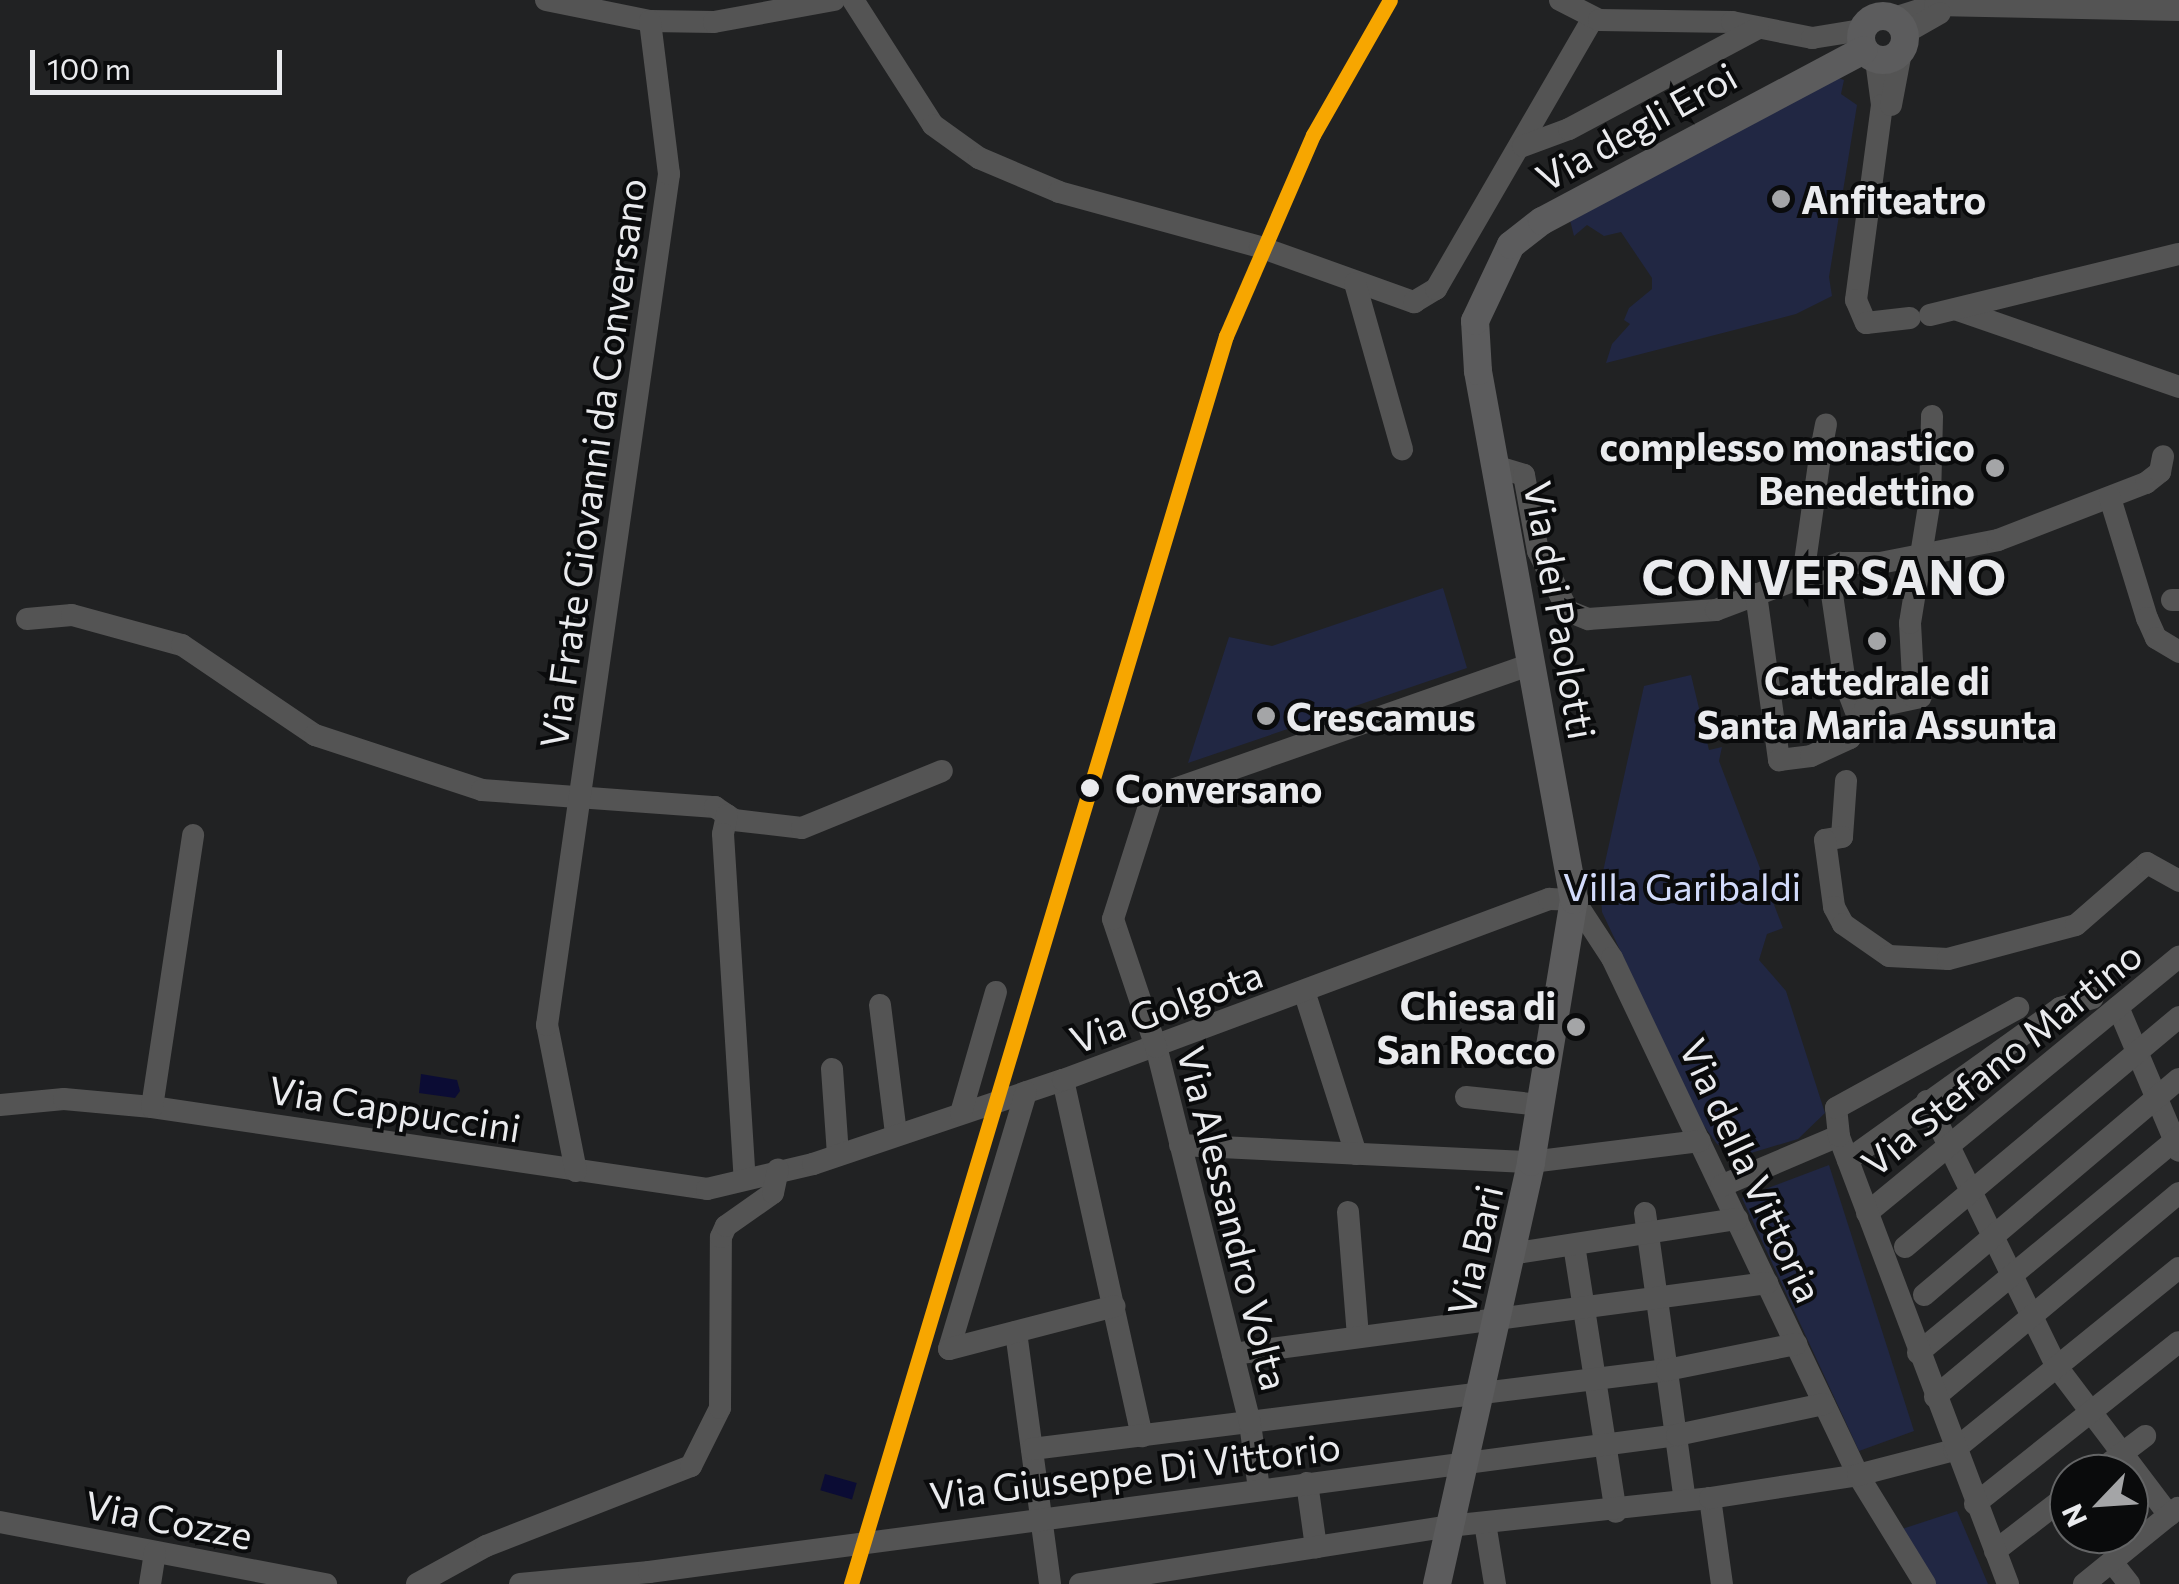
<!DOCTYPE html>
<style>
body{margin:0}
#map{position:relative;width:2179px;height:1584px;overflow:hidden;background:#212223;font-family:Commissioner,sans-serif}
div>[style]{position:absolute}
.green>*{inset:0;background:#212743}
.water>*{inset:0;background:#0b0c34;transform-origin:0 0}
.minor>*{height:22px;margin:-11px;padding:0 11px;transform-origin:11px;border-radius:11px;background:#545454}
.major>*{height:28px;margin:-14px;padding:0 14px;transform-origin:14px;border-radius:14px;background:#5c5c5d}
.major>.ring{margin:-14px;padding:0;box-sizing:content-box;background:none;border:28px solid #5c5c5d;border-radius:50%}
.rail-1>*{height:15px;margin:-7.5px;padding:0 7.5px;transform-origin:7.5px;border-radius:7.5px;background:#f7a600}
.dots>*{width:28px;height:28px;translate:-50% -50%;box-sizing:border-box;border:5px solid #0a0b0c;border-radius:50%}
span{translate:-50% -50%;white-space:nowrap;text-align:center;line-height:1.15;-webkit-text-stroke:8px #0a0b0c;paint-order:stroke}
.street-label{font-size:38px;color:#eaebee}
.poi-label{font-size:38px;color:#eaebee;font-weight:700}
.left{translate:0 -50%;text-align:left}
.right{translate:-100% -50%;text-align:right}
.stop-label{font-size:38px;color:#eaebee;font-weight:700}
.park-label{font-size:38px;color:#d2dbfb}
.district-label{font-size:48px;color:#eaebee;font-weight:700;letter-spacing:2.5px}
.north{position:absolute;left:2049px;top:1454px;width:100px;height:100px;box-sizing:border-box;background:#0a0b0c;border:2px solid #646566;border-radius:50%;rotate:245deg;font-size:28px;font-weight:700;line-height:40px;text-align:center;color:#eaebee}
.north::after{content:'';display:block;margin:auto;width:35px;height:45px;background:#a4a5a7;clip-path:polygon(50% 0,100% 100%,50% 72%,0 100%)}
.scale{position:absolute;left:30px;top:50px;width:252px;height:45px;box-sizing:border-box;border:5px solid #eaebee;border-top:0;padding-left:12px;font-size:30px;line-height:35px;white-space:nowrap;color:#eaebee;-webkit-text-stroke:8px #0a0b0c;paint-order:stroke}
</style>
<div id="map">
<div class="green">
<i style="clip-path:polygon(1833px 76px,1844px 80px,1841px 94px,1857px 105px,1829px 277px,1832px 296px,1796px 314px,1606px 363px,1612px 344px,1630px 324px,1624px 320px,1629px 308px,1652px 289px,1652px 278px,1621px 232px,1604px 236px,1587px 225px,1574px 236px,1570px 220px)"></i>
<i style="clip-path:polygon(1443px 588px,1467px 668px,1188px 763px,1229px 637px,1272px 646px)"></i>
<i style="clip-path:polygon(1691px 675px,1709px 750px,1722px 747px,1719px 761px,1783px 928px,1767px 934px,1759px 960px,1786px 991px,1825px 1113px,1798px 1139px,1741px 1156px,1717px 1144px,1702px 1123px,1602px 912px,1600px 885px,1644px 686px)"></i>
<i style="clip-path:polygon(1829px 1165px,1914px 1431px,1859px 1451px,1742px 1198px)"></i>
<i style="clip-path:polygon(1957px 1511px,1988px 1584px,1935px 1584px,1902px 1529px)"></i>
</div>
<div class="water">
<i style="clip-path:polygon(421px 1074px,457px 1080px,460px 1091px,455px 1098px,419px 1093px)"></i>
<i style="left:825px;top:1474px;width:33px;height:17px;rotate:16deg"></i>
</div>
<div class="minor">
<i style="left:546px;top:0;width:106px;rotate:11.4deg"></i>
<i style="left:650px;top:21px;width:64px;rotate:0.9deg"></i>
<i style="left:714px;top:22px;width:122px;rotate:-10.4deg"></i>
<i style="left:853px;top:0;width:148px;rotate:57.4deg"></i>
<i style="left:933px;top:125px;width:57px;rotate:35.7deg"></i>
<i style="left:979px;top:158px;width:87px;rotate:23deg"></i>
<i style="left:1059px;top:192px;width:208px;rotate:15.3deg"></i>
<i style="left:1260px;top:247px;width:164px;rotate:19.7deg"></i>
<i style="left:1414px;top:302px;width:26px;rotate:-31deg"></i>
<i style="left:1436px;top:289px;width:313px;rotate:-59.9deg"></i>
<i style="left:1560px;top:0;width:44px;rotate:27.1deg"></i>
<i style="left:1599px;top:20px;width:133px;rotate:0.9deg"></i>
<i style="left:1732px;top:22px;width:82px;rotate:11.3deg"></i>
<i style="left:1812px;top:38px;width:51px;rotate:-9.1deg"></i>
<i style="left:1894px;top:18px;width:43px;rotate:-17.6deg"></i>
<i style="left:1935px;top:5px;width:244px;rotate:1.2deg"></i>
<i style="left:1905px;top:33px;width:40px;rotate:-29.7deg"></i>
<i style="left:1876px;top:60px;width:45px;rotate:82.4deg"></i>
<i style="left:1882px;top:105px;width:197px;rotate:97.6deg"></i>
<i style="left:1856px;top:300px;width:25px;rotate:67deg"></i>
<i style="left:1866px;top:323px;width:44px;rotate:-6.5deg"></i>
<i style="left:1891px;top:105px;width:54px;rotate:-79.3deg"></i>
<i style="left:1523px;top:146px;width:49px;rotate:-20.3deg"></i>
<i style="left:1569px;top:129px;width:214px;rotate:-28.1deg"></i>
<i style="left:1355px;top:283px;width:173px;rotate:74.2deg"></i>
<i style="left:1958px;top:310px;width:234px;rotate:19.2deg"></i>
<i style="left:1930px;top:315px;width:256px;rotate:-13.8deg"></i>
<i style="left:1821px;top:450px;width:26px;rotate:-79deg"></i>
<i style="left:1498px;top:467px;width:27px;rotate:17deg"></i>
<i style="left:1524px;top:475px;width:77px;rotate:79.6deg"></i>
<i style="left:1538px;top:551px;width:67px;rotate:63.4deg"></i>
<i style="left:1568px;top:611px;width:22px;rotate:22deg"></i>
<i style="left:1588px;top:619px;width:128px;rotate:-4deg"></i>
<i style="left:1716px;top:610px;width:133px;rotate:-20.8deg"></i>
<i style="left:1840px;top:563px;width:40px"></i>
<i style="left:1880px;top:563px;width:120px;rotate:-11deg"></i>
<i style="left:1998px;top:540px;width:159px;rotate:-21.1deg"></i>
<i style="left:2146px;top:483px;width:18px;rotate:-38deg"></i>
<i style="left:2160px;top:472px;width:16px;rotate:-79deg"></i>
<i style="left:2110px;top:498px;width:126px;rotate:72.9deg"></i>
<i style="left:2147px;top:618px;width:22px;rotate:66deg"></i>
<i style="left:2156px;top:638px;width:27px;rotate:31deg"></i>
<i style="left:1828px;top:567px;width:117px;rotate:81.7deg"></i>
<i style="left:1845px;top:683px;width:45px;rotate:69.1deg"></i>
<i style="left:1803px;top:576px;width:127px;rotate:-81.9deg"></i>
<i style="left:1821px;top:450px;width:19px;rotate:-3deg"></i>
<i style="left:1756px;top:594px;width:168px;rotate:82.1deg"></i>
<i style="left:1779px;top:760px;width:32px;rotate:-7deg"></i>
<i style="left:1811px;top:756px;width:43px;rotate:-24.8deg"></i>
<i style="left:1850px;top:738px;width:33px;rotate:-63deg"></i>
<i style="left:1865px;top:709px;width:57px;rotate:-12.1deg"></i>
<i style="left:2172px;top:600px;width:7px"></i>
<i style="left:27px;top:619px;width:45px;rotate:-5.1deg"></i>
<i style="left:72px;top:615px;width:114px;rotate:15.3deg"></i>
<i style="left:182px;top:645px;width:161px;rotate:34.1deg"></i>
<i style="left:315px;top:735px;width:176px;rotate:18.2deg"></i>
<i style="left:482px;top:790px;width:234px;rotate:4.2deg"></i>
<i style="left:715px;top:807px;width:23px;rotate:34deg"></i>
<i style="left:734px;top:820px;width:68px;rotate:6.7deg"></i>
<i style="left:802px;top:828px;width:151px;rotate:-22.2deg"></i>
<i style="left:1914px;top:697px;width:74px;rotate:-93.1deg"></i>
<i style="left:1910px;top:623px;width:126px;rotate:-80.8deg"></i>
<i style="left:1930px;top:499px;width:83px;rotate:-88.6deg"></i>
<i style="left:1846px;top:781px;width:56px;rotate:94.1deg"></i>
<i style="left:1842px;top:837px;width:17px;rotate:170deg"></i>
<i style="left:1825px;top:840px;width:68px;rotate:82.3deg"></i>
<i style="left:1834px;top:907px;width:19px;rotate:62deg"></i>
<i style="left:1843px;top:924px;width:56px;rotate:34.8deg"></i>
<i style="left:1889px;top:956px;width:59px;rotate:2.9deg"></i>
<i style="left:1948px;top:959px;width:132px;rotate:-14.9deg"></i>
<i style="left:2076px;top:925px;width:94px;rotate:-41.1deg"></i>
<i style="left:2147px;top:863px;width:37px;rotate:29deg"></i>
<i style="left:727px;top:815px;width:19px;rotate:102deg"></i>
<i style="left:723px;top:834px;width:346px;rotate:86.4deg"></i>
<i style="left:1305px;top:994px;width:168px;rotate:72.3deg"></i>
<i style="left:880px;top:1005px;width:130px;rotate:82.9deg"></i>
<i style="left:2118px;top:1007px;width:156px;rotate:67deg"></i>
<i style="left:832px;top:1069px;width:86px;rotate:86deg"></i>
<i style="left:1063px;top:1080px;width:365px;rotate:77.5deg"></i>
<i style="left:1466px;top:1097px;width:75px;rotate:6.1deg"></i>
<i style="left:1927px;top:1101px;width:296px;rotate:64deg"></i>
<i style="left:2057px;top:1367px;width:186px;rotate:52.9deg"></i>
<i style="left:0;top:1105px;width:64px;rotate:-5.4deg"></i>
<i style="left:64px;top:1099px;width:88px;rotate:5.2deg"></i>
<i style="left:152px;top:1107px;width:561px;rotate:8.4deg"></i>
<i style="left:707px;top:1189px;width:109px;rotate:-13.3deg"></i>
<i style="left:813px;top:1164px;width:264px;rotate:-18.6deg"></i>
<i style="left:1063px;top:1080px;width:519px;rotate:-20.43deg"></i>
<i style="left:1549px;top:899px;width:25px;rotate:2deg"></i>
<i style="left:1574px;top:900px;width:69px;rotate:56.8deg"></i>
<i style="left:1612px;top:958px;width:573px;rotate:64.55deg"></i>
<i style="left:1858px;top:1475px;width:128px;rotate:58.4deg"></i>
<i style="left:152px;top:1107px;width:275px;rotate:-81.4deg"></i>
<i style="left:961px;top:1113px;width:126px;rotate:-73.9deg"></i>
<i style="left:1180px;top:1145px;width:351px;rotate:2.8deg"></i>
<i style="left:1531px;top:1162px;width:170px;rotate:-7.1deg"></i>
<i style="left:1848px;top:1160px;width:261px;rotate:-35.6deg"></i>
<i style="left:2060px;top:1008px;width:34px;rotate:-17deg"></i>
<i style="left:576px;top:1171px;width:149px;rotate:-101.2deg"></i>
<i style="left:547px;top:1025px;width:860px;rotate:-81.84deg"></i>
<i style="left:669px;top:174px;width:154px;rotate:-97.1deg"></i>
<i style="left:1721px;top:1186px;width:128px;rotate:-23deg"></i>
<i style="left:1348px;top:1212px;width:125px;rotate:85.4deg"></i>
<i style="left:1645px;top:1213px;width:290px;rotate:82.1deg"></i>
<i style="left:1867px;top:1213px;width:404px;rotate:-39.4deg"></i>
<i style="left:1574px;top:1245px;width:270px;rotate:81.1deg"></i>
<i style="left:1905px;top:1247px;width:358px;rotate:-40deg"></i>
<i style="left:1511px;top:1254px;width:229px;rotate:-8.8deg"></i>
<i style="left:1924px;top:1295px;width:334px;rotate:-40.3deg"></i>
<i style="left:1016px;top:1332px;width:254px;rotate:82.3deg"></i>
<i style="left:949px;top:1349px;width:268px;rotate:-73.3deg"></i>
<i style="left:949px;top:1349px;width:171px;rotate:-14.5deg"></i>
<i style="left:1918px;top:1353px;width:339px;rotate:-39.6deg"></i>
<i style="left:1233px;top:1354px;width:539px;rotate:-7.57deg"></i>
<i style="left:1935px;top:1397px;width:318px;rotate:-39.9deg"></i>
<i style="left:1032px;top:1449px;width:640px;rotate:-7.09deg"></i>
<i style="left:1667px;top:1370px;width:132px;rotate:-11.4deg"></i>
<i style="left:2095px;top:1474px;width:63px;rotate:-37.2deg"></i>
<i style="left:1307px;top:1483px;width:65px;rotate:82deg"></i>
<i style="left:1259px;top:1489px;width:67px;rotate:-97.8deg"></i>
<i style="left:1250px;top:1423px;width:388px;rotate:-104deg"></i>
<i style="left:1156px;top:1047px;width:135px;rotate:-108.6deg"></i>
<i style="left:1113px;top:919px;width:128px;rotate:-72.3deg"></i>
<i style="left:1152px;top:797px;width:402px;rotate:-19.3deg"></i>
<i style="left:1710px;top:1498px;width:87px;rotate:82.1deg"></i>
<i style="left:1975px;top:1504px;width:260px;rotate:-38.5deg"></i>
<i style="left:0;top:1522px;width:332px;rotate:10.8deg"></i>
<i style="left:1485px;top:1523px;width:62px;rotate:80.7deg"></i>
<i style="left:1995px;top:1551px;width:93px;rotate:-37.6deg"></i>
<i style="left:2112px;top:1562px;width:28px;rotate:52deg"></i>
<i style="left:150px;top:1584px;width:32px;rotate:-81deg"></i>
<i style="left:417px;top:1584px;width:79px;rotate:-28.8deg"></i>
<i style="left:486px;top:1546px;width:220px;rotate:-21.3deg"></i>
<i style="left:691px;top:1466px;width:65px;rotate:-63.4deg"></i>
<i style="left:720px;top:1408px;width:171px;rotate:-89.7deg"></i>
<i style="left:721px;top:1237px;width:12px;rotate:-66deg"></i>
<i style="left:726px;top:1226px;width:57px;rotate:-35.1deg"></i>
<i style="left:773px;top:1193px;width:24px;rotate:-78deg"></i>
<i style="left:520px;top:1584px;width:130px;rotate:-5.3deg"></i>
<i style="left:649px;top:1572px;width:1037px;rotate:-7.59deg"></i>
<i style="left:1677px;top:1435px;width:150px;rotate:-11.9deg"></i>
<i style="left:1080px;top:1584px;width:374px;rotate:-8.9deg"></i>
<i style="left:1449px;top:1526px;width:262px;rotate:-6.1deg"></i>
<i style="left:1710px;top:1498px;width:150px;rotate:-8.8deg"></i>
<i style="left:1858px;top:1475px;width:99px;rotate:-14.6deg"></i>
<i style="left:1954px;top:1450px;width:289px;rotate:-39deg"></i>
<i style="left:2008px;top:1584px;width:479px;rotate:-110.7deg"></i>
<i style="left:1839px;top:1136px;width:28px;rotate:-96deg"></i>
<i style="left:1836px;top:1108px;width:208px;rotate:-28.8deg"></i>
<i style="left:2084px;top:1584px;width:121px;rotate:-39deg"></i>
</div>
<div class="major">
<i class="ring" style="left:1861px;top:16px;width:16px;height:16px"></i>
<i style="left:1437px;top:1584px;width:432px;rotate:-77.4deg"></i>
<i style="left:1531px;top:1162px;width:266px;rotate:-80.7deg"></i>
<i style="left:1574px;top:900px;width:538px;rotate:-100.29deg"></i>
<i style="left:1478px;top:371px;width:50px;rotate:-93.4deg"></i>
<i style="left:1475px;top:321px;width:84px;rotate:-64.7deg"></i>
<i style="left:1511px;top:245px;width:39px;rotate:-38deg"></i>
<i style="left:1542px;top:221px;width:364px;rotate:-28deg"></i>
</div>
<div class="rail-1">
<i style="left:851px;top:1584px;width:1303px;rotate:-73.28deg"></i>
<i style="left:1226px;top:336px;width:219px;rotate:-66.6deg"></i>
<i style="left:1313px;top:135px;width:155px;rotate:-60.3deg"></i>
</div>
<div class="dots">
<i style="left:1781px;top:199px;background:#a4a5a7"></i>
<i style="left:1995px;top:468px;background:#a4a5a7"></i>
<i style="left:1877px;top:641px;background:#a4a5a7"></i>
<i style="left:1266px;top:716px;background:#a4a5a7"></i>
<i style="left:1090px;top:788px;background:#eaebee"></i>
<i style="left:1576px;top:1027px;background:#a4a5a7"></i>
</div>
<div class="street-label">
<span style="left:1636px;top:126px;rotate:-29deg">Via degli Eroi</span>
<span style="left:592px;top:463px;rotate:-82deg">Via Frate Giovanni da Conversano</span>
<span style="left:1561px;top:610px;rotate:80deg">Via dei Paolotti</span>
<span style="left:1166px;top:1006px;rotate:-20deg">Via Golgota</span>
<span style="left:2001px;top:1058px;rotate:-39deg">Via Stefano Martino</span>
<span style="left:395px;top:1108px;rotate:9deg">Via Cappuccini</span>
<span style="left:1752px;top:1170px;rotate:65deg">Via della Vittoria</span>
<span style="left:1234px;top:1218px;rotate:76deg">Via Alessandro Volta</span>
<span style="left:1474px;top:1250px;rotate:-77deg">Via Bari</span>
<span style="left:1135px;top:1470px;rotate:-7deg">Via Giuseppe Di Vittorio</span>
<span style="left:169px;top:1519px;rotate:11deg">Via Cozze</span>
</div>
<div class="poi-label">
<span class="left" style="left:1801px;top:199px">Anfiteatro</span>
<span class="right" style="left:1975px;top:468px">complesso monastico<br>Benedettino</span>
<span style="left:1877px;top:702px">Cattedrale di<br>Santa Maria Assunta</span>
<span class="left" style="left:1286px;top:716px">Crescamus</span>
<span class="right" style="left:1556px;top:1027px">Chiesa di<br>San Rocco</span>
</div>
<div class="stop-label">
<span class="left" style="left:1115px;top:788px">Conversano</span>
</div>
<div class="park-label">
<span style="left:1682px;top:886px">Villa Garibaldi</span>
</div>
<div class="district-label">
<span style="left:1825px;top:576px">CONVERSANO</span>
</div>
<div class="north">N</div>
<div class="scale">100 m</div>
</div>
